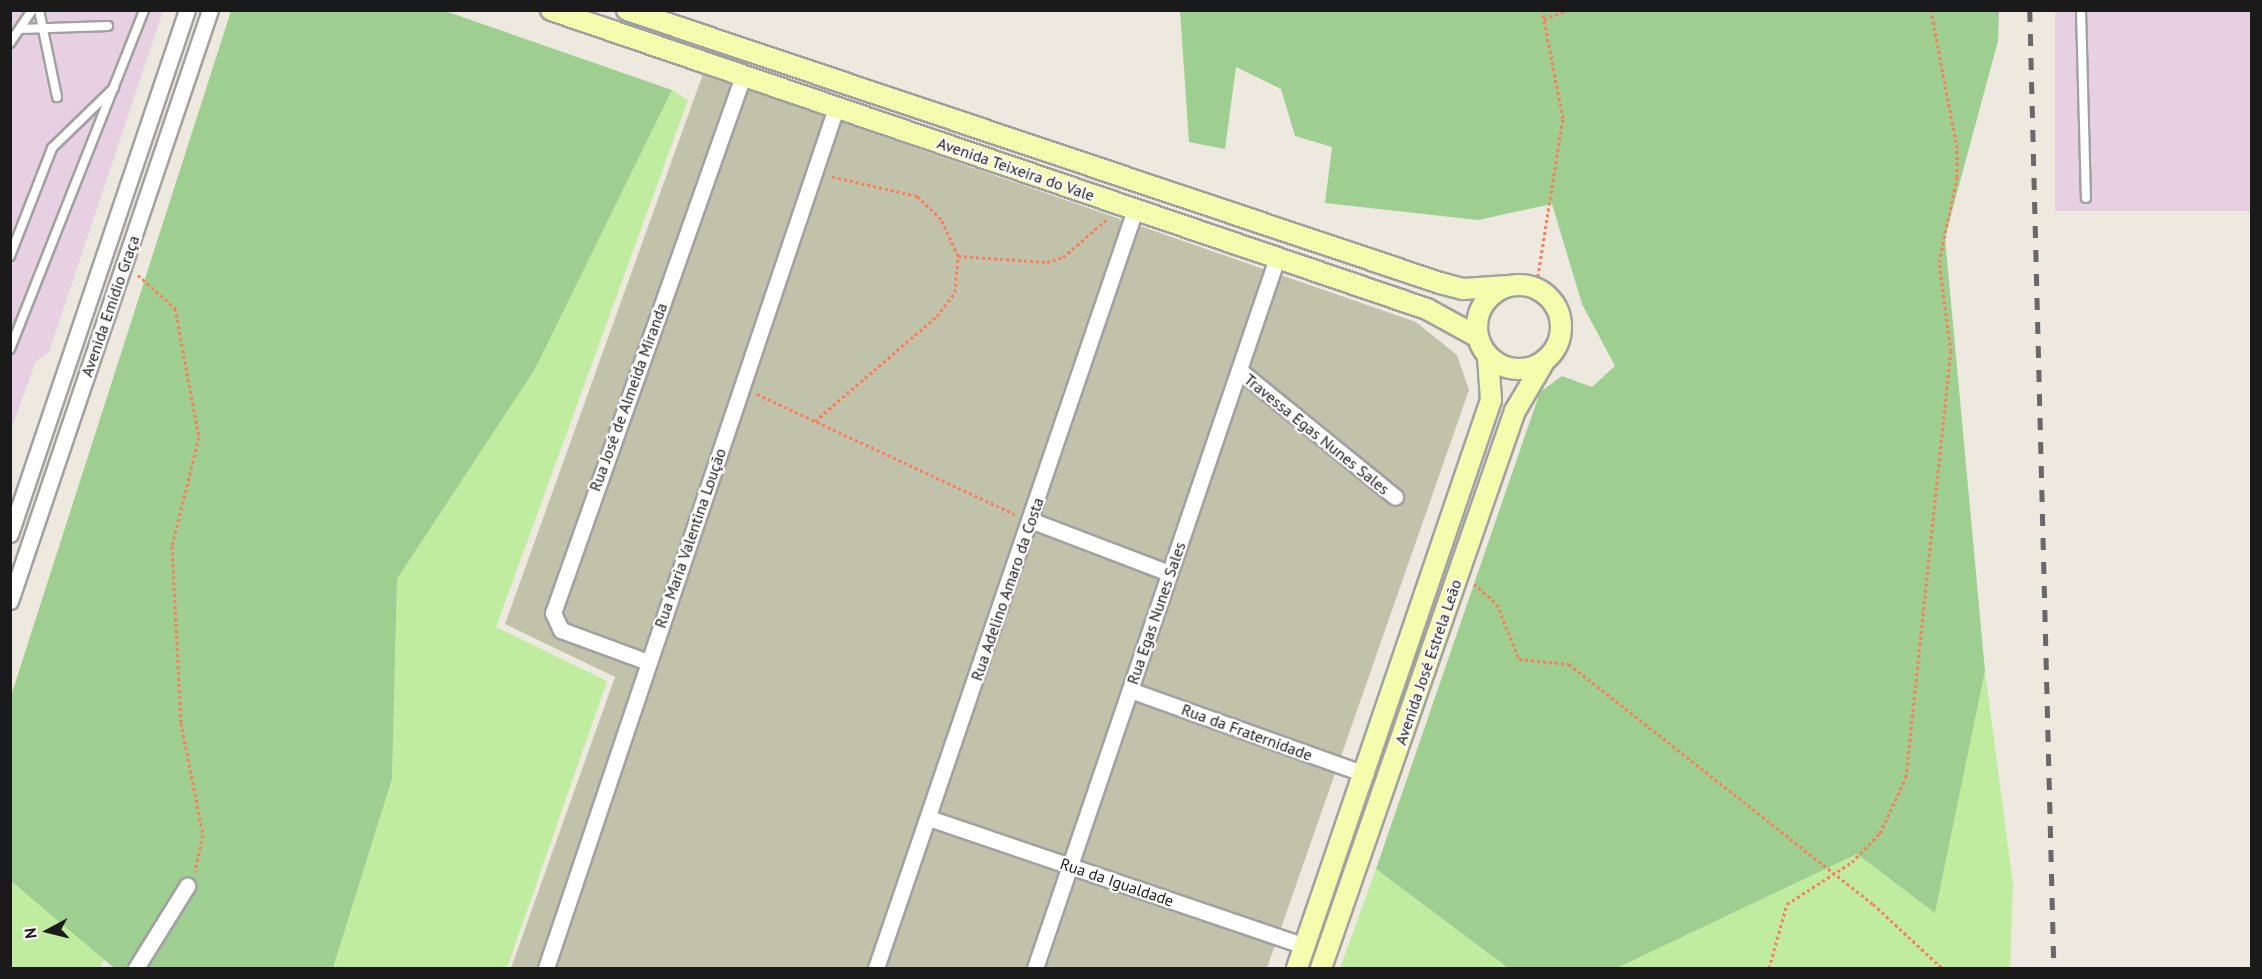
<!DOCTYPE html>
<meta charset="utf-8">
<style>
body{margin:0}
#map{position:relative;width:2262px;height:979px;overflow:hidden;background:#ede9df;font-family:"PT Sans",sans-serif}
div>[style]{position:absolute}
.industrial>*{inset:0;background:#e7d0e1;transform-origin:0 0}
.construction>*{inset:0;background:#c0c2aa}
.grass>*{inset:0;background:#c0eca0}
.forest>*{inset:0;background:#9ecf91}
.path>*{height:3px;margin-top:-1.5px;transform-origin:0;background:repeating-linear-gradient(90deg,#ff7b5e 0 3px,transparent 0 6px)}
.roads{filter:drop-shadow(2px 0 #a1a1a1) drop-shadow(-2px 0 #a1a1a1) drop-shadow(0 2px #a1a1a1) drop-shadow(0 -2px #a1a1a1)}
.lane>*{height:8px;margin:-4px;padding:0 4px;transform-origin:4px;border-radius:4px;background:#fff}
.street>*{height:15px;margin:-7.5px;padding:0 7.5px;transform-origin:7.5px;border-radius:7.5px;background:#fff}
.secondary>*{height:20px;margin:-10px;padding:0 10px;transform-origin:10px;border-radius:10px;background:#f3fdad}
.secondary>.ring{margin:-10px;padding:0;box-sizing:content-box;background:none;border:20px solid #f3fdad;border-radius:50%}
.rail>*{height:4.5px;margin-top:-2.25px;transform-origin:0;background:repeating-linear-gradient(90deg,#686868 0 12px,transparent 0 24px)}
span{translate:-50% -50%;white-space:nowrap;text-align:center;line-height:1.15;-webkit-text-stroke:4.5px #fff;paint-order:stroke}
.street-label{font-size:16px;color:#1a1a1a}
.frame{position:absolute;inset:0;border:12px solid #1a1a1a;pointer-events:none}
.north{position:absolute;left:18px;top:901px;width:60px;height:60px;-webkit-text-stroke:4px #fff;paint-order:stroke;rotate:263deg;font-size:16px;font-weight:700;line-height:24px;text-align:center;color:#1a1a1a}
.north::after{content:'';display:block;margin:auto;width:21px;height:27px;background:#1a1a1a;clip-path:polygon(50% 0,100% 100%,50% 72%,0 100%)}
</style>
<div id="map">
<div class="industrial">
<i style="clip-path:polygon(11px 11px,163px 11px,49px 352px,36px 361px,11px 430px)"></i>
<i style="left:2055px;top:11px;width:196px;height:200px"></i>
</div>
<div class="construction">
<i style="clip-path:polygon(703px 74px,1416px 322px,1457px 355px,1469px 390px,1267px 968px,511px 968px,615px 677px,505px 624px)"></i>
</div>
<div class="grass">
<i style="clip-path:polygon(672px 90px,688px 100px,496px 627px,607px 681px,507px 968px,333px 968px,392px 779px,397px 579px,535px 368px)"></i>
<i style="clip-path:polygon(1985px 671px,2013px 884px,2010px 968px,1617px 968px,1857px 854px,1935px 912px)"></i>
<i style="clip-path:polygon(1376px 869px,1508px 968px,1340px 968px)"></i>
<i style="clip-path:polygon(10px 881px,105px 957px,100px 968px,11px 968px)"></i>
</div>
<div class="forest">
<i style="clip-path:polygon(231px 11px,445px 11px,672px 90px,535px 369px,397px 579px,392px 779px,333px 968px,114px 968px,11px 881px,11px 696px)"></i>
<i style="clip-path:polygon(1180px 11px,1999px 11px,1998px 41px,1945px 237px,1985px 671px,1935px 913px,1857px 854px,1617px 968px,1508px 968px,1376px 869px,1540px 392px,1562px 376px,1592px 387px,1615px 366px,1582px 304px,1552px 204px,1478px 220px,1325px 203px,1332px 147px,1295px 136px,1281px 89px,1236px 67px,1225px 149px,1189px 142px)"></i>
</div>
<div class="path">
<i style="left:1544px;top:19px;width:25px;rotate:-21deg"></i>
<i style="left:958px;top:256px;width:89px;rotate:3.9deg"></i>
<i style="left:1047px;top:262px;width:17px;rotate:-17deg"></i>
<i style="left:1063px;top:257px;width:57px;rotate:-40.7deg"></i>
<i style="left:138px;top:275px;width:50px;rotate:41.7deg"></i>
<i style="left:175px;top:308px;width:131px;rotate:79.5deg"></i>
<i style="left:199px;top:437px;width:112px;rotate:103.9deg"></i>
<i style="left:172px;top:546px;width:177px;rotate:87.1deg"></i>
<i style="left:181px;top:723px;width:114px;rotate:78.9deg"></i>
<i style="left:203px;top:835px;width:37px;rotate:103deg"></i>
<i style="left:1536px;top:288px;width:172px;rotate:-81deg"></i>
<i style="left:1563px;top:118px;width:110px;rotate:-101deg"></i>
<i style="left:757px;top:394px;width:284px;rotate:25deg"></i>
<i style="left:815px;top:421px;width:161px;rotate:-40.7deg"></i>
<i style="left:937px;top:316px;width:30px;rotate:-53deg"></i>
<i style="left:955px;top:292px;width:36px;rotate:-85deg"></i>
<i style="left:958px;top:256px;width:41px;rotate:-114.7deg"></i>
<i style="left:941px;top:219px;width:33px;rotate:-136deg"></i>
<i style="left:917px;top:196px;width:89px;rotate:-167.1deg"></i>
<i style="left:1474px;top:584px;width:30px;rotate:41deg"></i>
<i style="left:1497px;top:604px;width:59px;rotate:68.2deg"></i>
<i style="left:1519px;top:659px;width:50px;rotate:5.7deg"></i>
<i style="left:1569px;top:664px;width:387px;rotate:38.3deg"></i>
<i style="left:1873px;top:904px;width:94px;rotate:42.8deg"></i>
<i style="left:1769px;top:968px;width:66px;rotate:-74.3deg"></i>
<i style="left:1787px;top:904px;width:77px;rotate:-32.9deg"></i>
<i style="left:1852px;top:862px;width:40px;rotate:-46deg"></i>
<i style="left:1880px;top:833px;width:62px;rotate:-65.1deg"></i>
<i style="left:1906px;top:777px;width:428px;rotate:-84deg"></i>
<i style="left:1951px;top:351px;width:90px;rotate:-97.7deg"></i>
<i style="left:1939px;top:262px;width:86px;rotate:-77.9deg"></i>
<i style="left:1957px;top:178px;width:30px;rotate:-90deg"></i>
<i style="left:1957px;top:148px;width:140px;rotate:-100.7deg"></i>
</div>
<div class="roads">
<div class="lane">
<i style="left:39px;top:10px;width:89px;rotate:78.3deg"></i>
<i style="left:2081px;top:10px;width:188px;rotate:88.5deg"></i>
<i style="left:20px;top:29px;width:88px;rotate:-2deg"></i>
<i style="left:10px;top:43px;width:40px;rotate:-56deg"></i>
<i style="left:10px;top:256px;width:116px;rotate:-68.7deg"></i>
<i style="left:52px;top:148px;width:86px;rotate:-44.1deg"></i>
<i style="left:10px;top:349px;width:365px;rotate:-68.4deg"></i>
</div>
<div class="street">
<i style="left:1239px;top:370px;width:201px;rotate:39.1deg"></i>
<i style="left:1030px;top:520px;width:149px;rotate:20.9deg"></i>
<i style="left:10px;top:534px;width:553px;rotate:-71.34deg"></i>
<i style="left:10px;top:601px;width:624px;rotate:-71.3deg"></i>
<i style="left:648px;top:662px;width:93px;rotate:-159.8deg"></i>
<i style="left:561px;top:630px;width:19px;rotate:-115deg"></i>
<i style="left:553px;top:613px;width:570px;rotate:-70.52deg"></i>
<i style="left:1130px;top:690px;width:250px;rotate:19.7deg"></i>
<i style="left:929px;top:818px;width:397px;rotate:18.8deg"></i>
<i style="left:136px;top:968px;width:97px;rotate:-58.1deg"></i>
<i style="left:546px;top:968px;width:908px;rotate:-71.37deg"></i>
<i style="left:876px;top:968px;width:801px;rotate:-71.14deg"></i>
<i style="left:1035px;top:968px;width:750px;rotate:-71.18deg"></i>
</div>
<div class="secondary">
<i style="left:551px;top:10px;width:926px;rotate:18.85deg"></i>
<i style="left:1427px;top:309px;width:58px;rotate:28.8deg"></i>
<i style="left:627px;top:10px;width:858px;rotate:18.56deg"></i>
<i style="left:1440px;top:283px;width:24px;rotate:15deg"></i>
<i style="left:1463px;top:289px;width:45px;rotate:-3.8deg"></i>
<i class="ring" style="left:1477px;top:285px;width:64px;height:64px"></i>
<i style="left:1297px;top:968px;width:600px;rotate:-71.14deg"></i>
<i style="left:1491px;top:400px;width:43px;rotate:-94deg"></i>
<i style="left:1321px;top:968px;width:590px;rotate:-70.8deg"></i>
<i style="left:1515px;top:411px;width:59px;rotate:-59.5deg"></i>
</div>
</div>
<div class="rail">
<i style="left:2030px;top:10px;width:958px;rotate:88.56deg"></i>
</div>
<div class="street-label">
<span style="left:1016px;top:169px;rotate:19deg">Avenida Teixeira do Vale</span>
<span style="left:110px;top:306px;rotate:-71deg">Avenida Emídio Graça</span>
<span style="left:628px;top:397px;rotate:-70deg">Rua José de Almeida Miranda</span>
<span style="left:1317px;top:434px;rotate:39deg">Travessa Egas Nunes Sales</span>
<span style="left:690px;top:538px;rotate:-71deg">Rua Maria Valentina Loução</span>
<span style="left:1007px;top:589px;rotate:-71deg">Rua Adelino Amaro da Costa</span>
<span style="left:1156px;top:613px;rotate:-71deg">Rua Egas Nunes Sales</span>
<span style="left:1428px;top:662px;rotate:-71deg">Avenida José Estrela Leão</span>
<span style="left:1247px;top:732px;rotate:20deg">Rua da Fraternidade</span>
<span style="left:1117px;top:882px;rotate:19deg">Rua da Igualdade</span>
</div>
<div class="frame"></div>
<div class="north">N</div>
</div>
